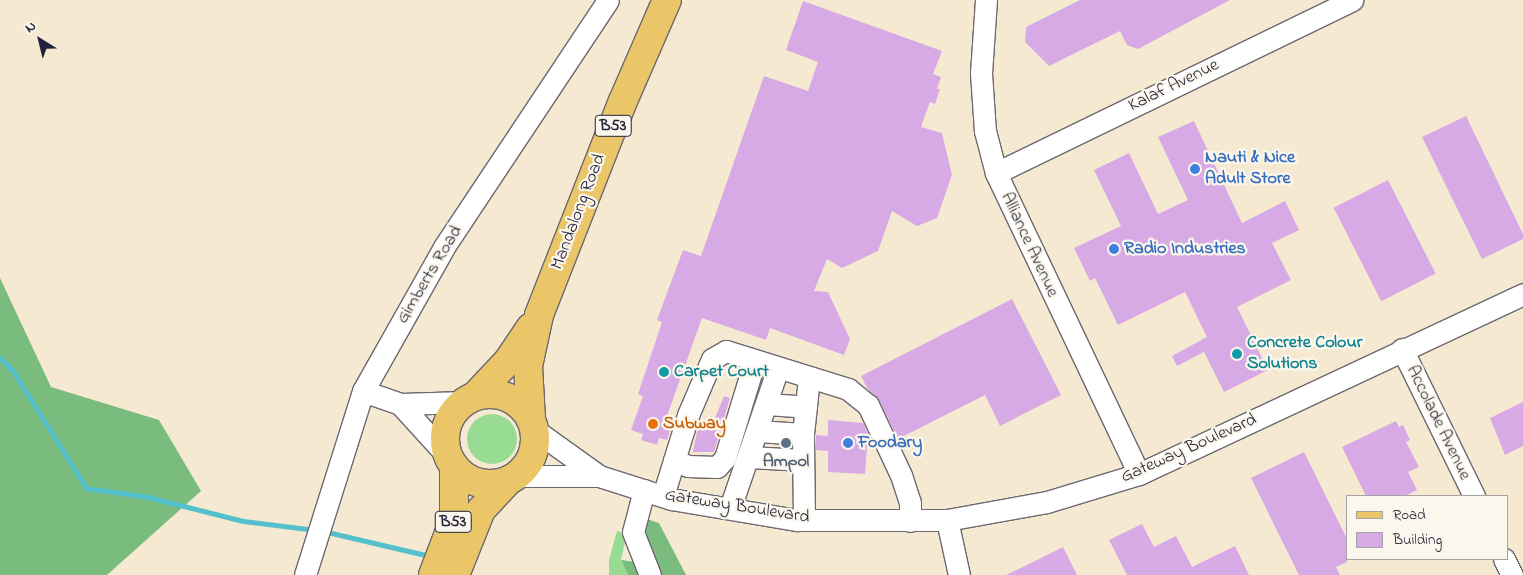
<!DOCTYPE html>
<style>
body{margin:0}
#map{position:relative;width:1523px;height:575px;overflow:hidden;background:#f5e9d2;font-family:"Indie Flower",sans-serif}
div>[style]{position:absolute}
.green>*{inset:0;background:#98dc94}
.round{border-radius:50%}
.forest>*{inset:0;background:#7abc7e}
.stream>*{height:5px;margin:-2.5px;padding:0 2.5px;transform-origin:2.5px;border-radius:2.5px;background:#53c0cb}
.building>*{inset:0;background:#d8aae5;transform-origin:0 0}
.roads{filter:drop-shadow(1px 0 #6c6870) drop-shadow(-1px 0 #6c6870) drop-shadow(0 1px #6c6870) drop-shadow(0 -1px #6c6870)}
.minor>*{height:21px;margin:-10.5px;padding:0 10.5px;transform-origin:10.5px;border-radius:10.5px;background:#fff}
.major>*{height:28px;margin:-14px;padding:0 14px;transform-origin:14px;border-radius:14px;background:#ebc669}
.major>.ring{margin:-14px;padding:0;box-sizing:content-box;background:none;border:28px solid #ebc669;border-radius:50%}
.dots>*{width:14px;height:14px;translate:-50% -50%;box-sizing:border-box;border:2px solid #fbf7ec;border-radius:50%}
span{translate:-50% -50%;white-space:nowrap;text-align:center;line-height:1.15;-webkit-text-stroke:4.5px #fbf7ec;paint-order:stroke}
.shield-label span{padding:1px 4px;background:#fbf7ec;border:1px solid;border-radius:4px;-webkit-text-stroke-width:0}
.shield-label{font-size:16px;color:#22223b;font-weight:700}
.street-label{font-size:18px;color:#22223b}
.shop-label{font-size:18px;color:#366cbe;font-weight:700}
.left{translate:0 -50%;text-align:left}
.culture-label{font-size:18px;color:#0d838f;font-weight:700}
.food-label{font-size:18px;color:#c56008;font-weight:700}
.service-label{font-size:18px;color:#4e5e75;font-weight:700}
.legend{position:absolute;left:1346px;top:495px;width:162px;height:65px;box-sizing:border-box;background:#fbf7ec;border:1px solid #a4a2a5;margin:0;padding:6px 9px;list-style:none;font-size:15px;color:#22223b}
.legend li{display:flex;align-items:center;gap:10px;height:25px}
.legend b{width:25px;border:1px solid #a4a2a5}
.north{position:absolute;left:15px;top:15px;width:50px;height:50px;-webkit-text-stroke:4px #fbf7ec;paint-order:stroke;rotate:324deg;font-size:14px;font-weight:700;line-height:20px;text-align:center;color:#22223b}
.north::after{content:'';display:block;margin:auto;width:18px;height:22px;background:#22223b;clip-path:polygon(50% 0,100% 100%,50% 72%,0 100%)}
</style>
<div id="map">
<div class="green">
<i class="round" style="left:467px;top:414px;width:50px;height:50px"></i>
<i style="clip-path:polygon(617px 531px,627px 534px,621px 560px,628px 575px,609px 575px,609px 560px)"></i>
</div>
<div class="forest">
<i style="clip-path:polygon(0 278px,51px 387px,159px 420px,201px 491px,107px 575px,0 575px)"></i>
<i style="clip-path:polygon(641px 517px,659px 523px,686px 575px,628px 575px,621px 560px,651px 564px)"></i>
</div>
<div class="stream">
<i style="left:0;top:358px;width:18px;rotate:45deg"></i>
<i style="left:13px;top:371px;width:138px;rotate:58deg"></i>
<i style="left:86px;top:488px;width:63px;rotate:8.3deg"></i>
<i style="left:148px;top:497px;width:98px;rotate:14.2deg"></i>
<i style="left:243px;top:521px;width:73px;rotate:7.1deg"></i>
<i style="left:323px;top:531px;width:105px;rotate:13.2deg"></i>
</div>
<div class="building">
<i style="clip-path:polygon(1080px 0,1230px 0,1138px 49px,1127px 45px,1120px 31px,1049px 66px,1025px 42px,1026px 27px)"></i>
<i style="clip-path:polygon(803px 1px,942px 51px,933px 74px,941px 77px,937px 89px,940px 89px,935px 104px,930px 102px,921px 127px,942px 133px,952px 175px,937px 218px,917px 226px,892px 211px,878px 251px,842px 268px,827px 259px,814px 291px,828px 292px,850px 339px,844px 355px,770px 328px,766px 340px,702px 318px,667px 416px,674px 418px,667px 440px,659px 438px,657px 445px,641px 440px,643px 434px,631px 430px,643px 396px,638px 394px,662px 322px,657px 320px,683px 250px,701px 256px,764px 76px,808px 91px,818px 62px,786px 50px)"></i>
<i style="clip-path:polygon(1466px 116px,1523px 234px,1523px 239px,1482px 259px,1422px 137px)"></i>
<i style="clip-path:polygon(1194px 121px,1242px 223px,1285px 201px,1299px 230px,1272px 243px,1291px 280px,1237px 307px,1268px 370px,1224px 392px,1204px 352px,1177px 366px,1172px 356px,1207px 337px,1185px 292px,1118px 325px,1095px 278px,1090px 281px,1074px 248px,1121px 226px,1094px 170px,1129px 153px,1158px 214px,1188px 200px,1158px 137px)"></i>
<i style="left:1388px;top:180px;width:105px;height:61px;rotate:63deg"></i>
<i style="clip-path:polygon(1012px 299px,1061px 395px,1000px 426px,985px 395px,898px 439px,879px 400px,867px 388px,861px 376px)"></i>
<i style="clip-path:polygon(724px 396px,730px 398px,714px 452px,693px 452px,699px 422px,713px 423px)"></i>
<i style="clip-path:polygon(1523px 402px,1523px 446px,1505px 455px,1490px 418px)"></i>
<i style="clip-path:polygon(828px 420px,863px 423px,868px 434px,865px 474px,828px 472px,828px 451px,816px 450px,816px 435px,828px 436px)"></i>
<i style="clip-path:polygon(1396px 421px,1399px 427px,1403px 425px,1410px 440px,1406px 442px,1419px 467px,1408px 472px,1417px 490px,1405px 496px,1366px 496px,1342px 447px)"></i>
<i style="clip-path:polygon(1304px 452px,1347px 539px,1347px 562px,1336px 567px,1340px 575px,1299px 575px,1251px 478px)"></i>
<i style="clip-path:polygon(1142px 524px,1154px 547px,1176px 536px,1192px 567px,1235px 546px,1249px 575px,1127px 575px,1109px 540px)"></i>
<i style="clip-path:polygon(1063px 547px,1077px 575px,1006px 575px,1027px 565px)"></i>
</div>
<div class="roads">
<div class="minor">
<i style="left:986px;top:0;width:73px;rotate:93.9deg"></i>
<i style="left:981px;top:73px;width:58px;rotate:86.1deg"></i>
<i style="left:985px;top:131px;width:43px;rotate:75.3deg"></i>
<i style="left:996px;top:173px;width:333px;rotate:64.6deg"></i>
<i style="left:996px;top:173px;width:396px;rotate:-25.9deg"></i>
<i style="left:1402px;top:349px;width:164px;rotate:63.9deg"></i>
<i style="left:363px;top:391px;width:39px;rotate:19deg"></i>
<i style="left:400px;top:404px;width:64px;rotate:-1.8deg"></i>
<i style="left:400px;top:404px;width:74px;rotate:47.7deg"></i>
<i style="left:767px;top:404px;width:39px;rotate:4deg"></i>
<i style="left:535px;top:430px;width:79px;rotate:35.7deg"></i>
<i style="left:599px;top:476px;width:76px;rotate:17.7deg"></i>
<i style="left:671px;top:499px;width:128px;rotate:9.5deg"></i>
<i style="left:797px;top:520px;width:150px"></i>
<i style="left:947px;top:520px;width:102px;rotate:-10.2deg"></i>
<i style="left:1047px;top:502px;width:96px;rotate:-16.9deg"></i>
<i style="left:1139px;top:474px;width:424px;rotate:-25.1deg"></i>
<i style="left:758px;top:431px;width:45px;rotate:3.8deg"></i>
<i style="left:749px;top:457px;width:54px;rotate:3.2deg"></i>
<i style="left:674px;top:460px;width:15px;rotate:23deg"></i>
<i style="left:688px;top:466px;width:29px;rotate:2deg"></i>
<i style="left:717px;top:467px;width:12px;rotate:-48deg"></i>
<i style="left:725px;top:458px;width:102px;rotate:-73deg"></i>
<i style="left:515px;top:476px;width:84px"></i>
<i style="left:644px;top:490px;width:43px;rotate:104.7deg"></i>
<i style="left:633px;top:532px;width:46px;rotate:68.4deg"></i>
<i style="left:663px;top:496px;width:85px;rotate:-72.8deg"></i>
<i style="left:688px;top:415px;width:61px;rotate:-66.8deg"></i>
<i style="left:712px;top:359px;width:16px;rotate:-30deg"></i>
<i style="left:726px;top:351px;width:128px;rotate:17.3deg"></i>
<i style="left:848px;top:389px;width:26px;rotate:39deg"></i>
<i style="left:868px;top:405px;width:77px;rotate:64.8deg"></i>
<i style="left:901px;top:475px;width:28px;rotate:72deg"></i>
<i style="left:910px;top:502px;width:19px;rotate:90deg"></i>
<i style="left:730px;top:508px;width:148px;rotate:-71.1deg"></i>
<i style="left:804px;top:520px;width:86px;rotate:-90.7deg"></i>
<i style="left:803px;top:434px;width:56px;rotate:-83.9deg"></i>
<i style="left:947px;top:520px;width:56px;rotate:77.7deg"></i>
<i style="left:1504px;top:559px;width:18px;rotate:63deg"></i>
<i style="left:305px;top:575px;width:193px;rotate:-72.5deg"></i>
<i style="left:363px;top:391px;width:165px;rotate:-60.6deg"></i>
<i style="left:444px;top:247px;width:296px;rotate:-56.4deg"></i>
</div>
<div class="major">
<i class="ring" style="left:445px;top:394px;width:62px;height:62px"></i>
<i style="left:475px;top:396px;width:48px;rotate:-46.7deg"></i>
<i style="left:508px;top:361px;width:40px;rotate:-56deg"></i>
<i style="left:531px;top:419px;width:53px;rotate:-93.2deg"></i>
<i style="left:528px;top:366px;width:52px;rotate:-77.8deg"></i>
<i style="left:539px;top:315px;width:230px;rotate:-68.6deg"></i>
<i style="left:623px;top:101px;width:110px;rotate:-66.5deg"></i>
<i style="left:433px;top:575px;width:59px;rotate:-69.1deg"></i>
<i style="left:454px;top:520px;width:54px;rotate:-90deg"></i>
<i style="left:455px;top:575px;width:70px;rotate:-68.2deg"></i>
<i style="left:481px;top:510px;width:41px;rotate:-47deg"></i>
</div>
</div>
<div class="dots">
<i style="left:1195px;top:169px;background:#3f7fe0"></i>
<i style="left:1114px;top:249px;background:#3f7fe0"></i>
<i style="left:1237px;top:354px;background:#0f9aa8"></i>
<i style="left:664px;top:372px;background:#0f9aa8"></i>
<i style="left:653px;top:424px;background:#e8710a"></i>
<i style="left:786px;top:443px;background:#5c6f8a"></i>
<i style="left:848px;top:443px;background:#3f7fe0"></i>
</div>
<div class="shield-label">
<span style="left:613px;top:126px">B53</span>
<span style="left:453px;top:522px">B53</span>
</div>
<div class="street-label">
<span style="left:1174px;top:86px;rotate:-26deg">Kalaf Avenue</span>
<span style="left:579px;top:212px;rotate:-69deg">Mandalong Road</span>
<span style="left:1029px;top:245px;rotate:65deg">Alliance Avenue</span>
<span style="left:430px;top:275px;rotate:-59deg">Gimberts Road</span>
<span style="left:1438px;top:423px;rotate:64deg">Accolade Avenue</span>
<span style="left:1189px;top:449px;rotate:-24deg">Gateway Boulevard</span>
<span style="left:737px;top:507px;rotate:9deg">Gateway Boulevard</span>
</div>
<div class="shop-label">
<span class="left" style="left:1205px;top:169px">Nauti &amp; Nice<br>Adult Store</span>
<span class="left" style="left:1124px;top:249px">Radio Industries</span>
<span class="left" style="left:858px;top:443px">Foodary</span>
</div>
<div class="culture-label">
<span class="left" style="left:1247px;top:354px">Concrete Colour<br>Solutions</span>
<span class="left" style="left:674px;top:372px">Carpet Court</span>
</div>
<div class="food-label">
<span class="left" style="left:663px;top:424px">Subway</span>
</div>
<div class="service-label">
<span style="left:786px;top:462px">Ampol</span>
</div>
<ul class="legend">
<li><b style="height:6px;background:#ebc669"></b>Road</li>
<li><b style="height:14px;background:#d8aae5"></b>Building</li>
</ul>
<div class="north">N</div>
</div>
